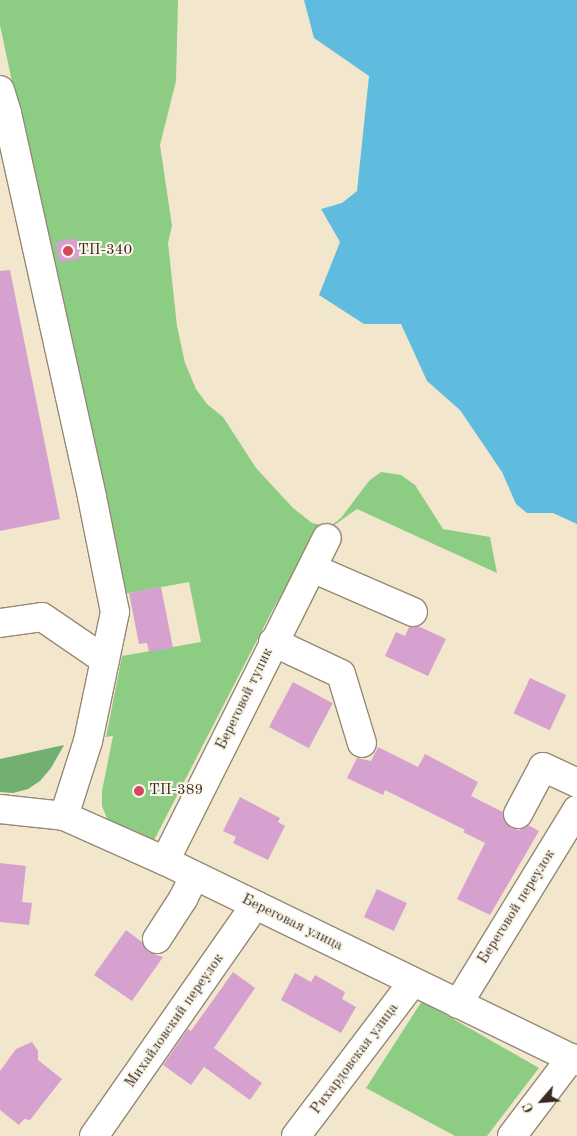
<!DOCTYPE html>
<meta charset="utf-8">
<style>
body{margin:0}
#map{position:relative;width:577px;height:1136px;overflow:hidden;background:#f2e7cc;font-family:"Old Standard TT",serif}
div>[style]{position:absolute}
.green>*{inset:0;background:#8ccc83}
.forest>*{inset:0;background:#71b071}
.water>*{inset:0;background:#60bcde}
.building>*{inset:0;background:#d6a1ce;transform-origin:0 0}
.roads{filter:drop-shadow(1px 0 #968875) drop-shadow(-1px 0 #968875) drop-shadow(0 1px #968875) drop-shadow(0 -1px #968875)}
.minor>*{height:28px;margin:-14px;padding:0 14px;transform-origin:14px;border-radius:14px;background:#fff}
.dots>*{width:14px;height:14px;translate:-50% -50%;box-sizing:border-box;border:2px solid #fbf7ec;border-radius:50%}
span{translate:-50% -50%;white-space:nowrap;text-align:center;line-height:1.15;-webkit-text-stroke:4px #fbf7ec;paint-order:stroke}
.poi-label{font-size:15px;color:#3b2a1e}
.left{translate:0 -50%;text-align:left}
.street-label{font-size:15px;color:#3b2a1e}
.north{position:absolute;left:517px;top:1076px;width:50px;height:50px;-webkit-text-stroke:4px #fbf7ec;paint-order:stroke;rotate:243deg;font-size:14px;font-weight:700;line-height:20px;text-align:center;color:#3b2a1e}
.north::after{content:'';display:block;margin:auto;width:18px;height:22px;background:#3b2a1e;clip-path:polygon(50% 0,100% 100%,50% 72%,0 100%)}
</style>
<div id="map">
<div class="green">
<i style="clip-path:polygon(0 0,178px 0,176px 81px,160px 145px,172px 226px,168px 243px,177px 326px,185px 363px,196px 389px,207px 404px,223px 417px,256px 468px,293px 508px,312px 523px,329px 527px,341px 518px,369px 481px,381px 472px,401px 475px,415px 485px,443px 529px,490px 537px,497px 573px,357px 509px,312px 541px,272px 611px,151px 846px,108px 821px,102px 806px,102px 791px,113px 736px,106px 737px,122px 656px,201px 642px,189px 582px,124px 594px,8px 63px,0 25px)"></i>
<i style="clip-path:polygon(422px 1001px,539px 1068px,487px 1136px,455px 1136px,366px 1088px)"></i>
</div>
<div class="forest">
<i style="clip-path:polygon(64px 745px,51px 768px,40px 781px,28px 789px,13px 793px,0 792px,0 759px)"></i>
</div>
<div class="water">
<i style="clip-path:polygon(304px 0,577px 0,577px 524px,553px 513px,527px 513px,516px 504px,502px 472px,460px 410px,427px 381px,401px 324px,364px 324px,319px 295px,340px 242px,321px 209px,342px 203px,357px 191px,369px 76px,314px 38px)"></i>
</div>
<div class="building">
<i style="left:77px;top:238px;width:21px;height:22px;rotate:79deg"></i>
<i style="clip-path:polygon(10px 270px,60px 519px,0 531px,0 271px)"></i>
<i style="clip-path:polygon(161px 587px,173px 648px,149px 652px,147px 643px,139px 644px,129px 593px)"></i>
<i style="clip-path:polygon(418px 626px,446px 639px,428px 676px,385px 656px,396px 632px,405px 636px,409px 627px)"></i>
<i style="left:530px;top:678px;width:40px;height:39px;rotate:25deg"></i>
<i style="left:293px;top:682px;width:45px;height:51px;rotate:28deg"></i>
<i style="clip-path:polygon(378px 747px,418px 767px,425px 754px,478px 782px,471px 796px,503px 812px,505px 822px,511px 828px,519px 830px,528px 825px,539px 831px,490px 915px,457px 899px,485px 843px,463px 832px,465px 830px,385px 790px,383px 795px,347px 778px,357px 758px,371px 761px)"></i>
<i style="clip-path:polygon(240px 797px,280px 818px,278px 822px,285px 826px,268px 860px,233px 843px,236px 837px,223px 831px)"></i>
<i style="clip-path:polygon(0 863px,26px 866px,22px 902px,32px 903px,29px 925px,0 922px)"></i>
<i style="left:377px;top:889px;width:33px;height:31px;rotate:25deg"></i>
<i style="clip-path:polygon(126px 930px,142px 942px,148px 952px,163px 957px,132px 1001px,94px 975px)"></i>
<i style="clip-path:polygon(233px 972px,255px 988px,214px 1048px,262px 1083px,250px 1100px,204px 1067px,191px 1085px,163px 1065px,188px 1029px,191px 1031px)"></i>
<i style="clip-path:polygon(295px 973px,311px 982px,315px 975px,345px 992px,342px 999px,356px 1007px,341px 1033px,281px 1000px)"></i>
<i style="clip-path:polygon(32px 1042px,38px 1051px,38px 1060px,62px 1079px,30px 1120px,24px 1119px,19px 1125px,0 1110px,0 1071px,16px 1049px)"></i>
</div>
<div class="roads">
<div class="minor">
<i style="left:0;top:90px;width:24px;rotate:73deg"></i>
<i style="left:7px;top:113px;width:393px;rotate:77.5deg"></i>
<i style="left:92px;top:497px;width:117px;rotate:78.7deg"></i>
<i style="left:115px;top:612px;width:132px;rotate:101.8deg"></i>
<i style="left:88px;top:741px;width:79px;rotate:107.7deg"></i>
<i style="left:312px;top:568px;width:110px;rotate:23.5deg"></i>
<i style="left:0;top:623px;width:42px;rotate:-8.1deg"></i>
<i style="left:42px;top:617px;width:76px;rotate:34.3deg"></i>
<i style="left:273px;top:642px;width:75px;rotate:25.2deg"></i>
<i style="left:341px;top:674px;width:72px;rotate:73.1deg"></i>
<i style="left:0;top:809px;width:64px;rotate:6.2deg"></i>
<i style="left:64px;top:816px;width:111px;rotate:24deg"></i>
<i style="left:165px;top:861px;width:458px;rotate:25.9deg"></i>
<i style="left:518px;top:814px;width:53px;rotate:-62deg"></i>
<i style="left:543px;top:767px;width:38px;rotate:25deg"></i>
<i style="left:165px;top:861px;width:361px;rotate:-63.4deg"></i>
<i style="left:157px;top:939px;width:48px;rotate:-57deg"></i>
<i style="left:183px;top:899px;width:25px;rotate:-64deg"></i>
<i style="left:458px;top:1004px;width:228px;rotate:-58.5deg"></i>
<i style="left:94px;top:1136px;width:282px;rotate:-55.1deg"></i>
<i style="left:296px;top:1136px;width:193px;rotate:-52.8deg"></i>
<i style="left:512px;top:1136px;width:98px;rotate:-52.9deg"></i>
</div>
</div>
<div class="dots">
<i style="left:68px;top:251px;background:#d1495b"></i>
<i style="left:139px;top:791px;background:#d1495b"></i>
</div>
<div class="poi-label">
<span class="left" style="left:78px;top:251px">ТП-340</span>
<span class="left" style="left:149px;top:791px">ТП-389</span>
</div>
<div class="street-label">
<span style="left:245px;top:699px;rotate:-64deg">Береговой тупик</span>
<span style="left:517px;top:907px;rotate:-58deg">Береговой переулок</span>
<span style="left:292px;top:923px;rotate:26deg">Береговая улица</span>
<span style="left:175px;top:1021px;rotate:-55deg">Михайловский переулок</span>
<span style="left:355px;top:1059px;rotate:-53deg">Рихардовская улица</span>
</div>
<div class="north">С</div>
</div>
